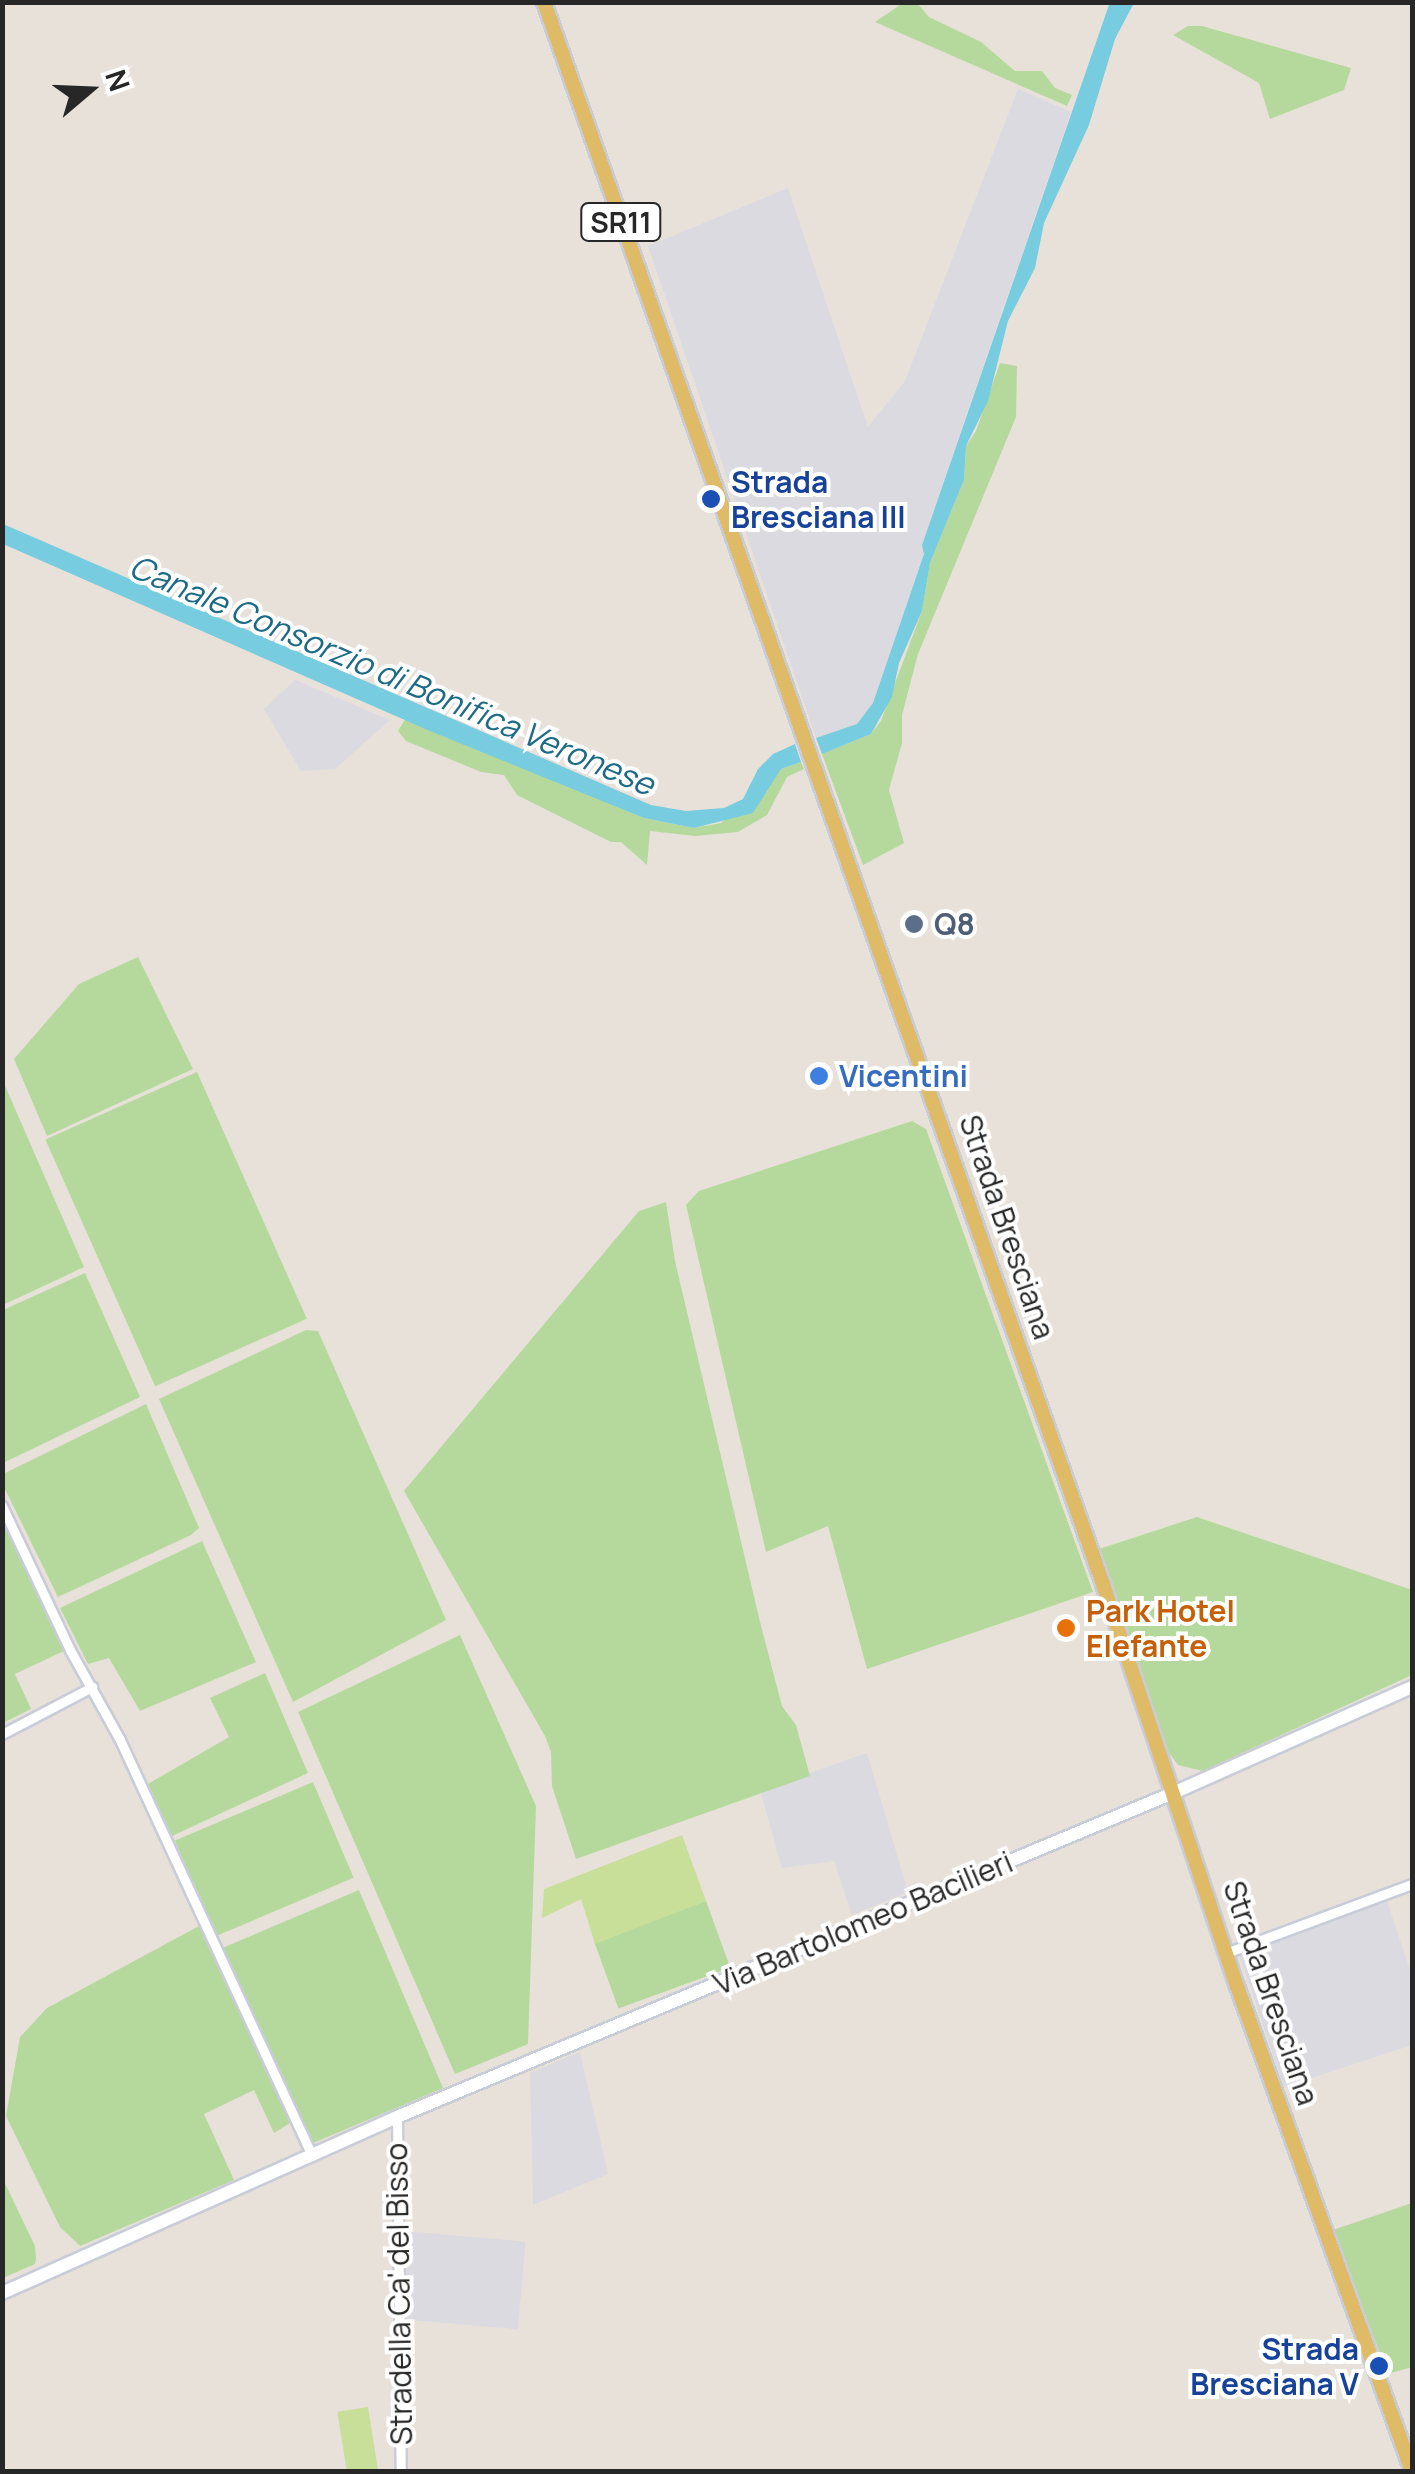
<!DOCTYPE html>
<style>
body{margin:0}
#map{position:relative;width:1415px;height:2474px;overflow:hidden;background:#e8e1da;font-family:Manrope,sans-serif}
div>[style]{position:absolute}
.industrial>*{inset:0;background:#dbdae1;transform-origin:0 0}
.green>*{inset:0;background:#b5d99c;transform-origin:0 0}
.pitch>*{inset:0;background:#c7df98;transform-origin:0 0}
.water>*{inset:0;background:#77ccdf}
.roads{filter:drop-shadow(2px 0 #c8ccd7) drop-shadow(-2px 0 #c8ccd7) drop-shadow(0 2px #c8ccd7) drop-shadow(0 -2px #c8ccd7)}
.street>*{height:9px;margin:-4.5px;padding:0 4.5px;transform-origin:4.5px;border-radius:4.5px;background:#fff}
.secondary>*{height:12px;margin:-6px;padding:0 6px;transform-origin:6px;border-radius:6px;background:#fff}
.primary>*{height:14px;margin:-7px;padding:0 7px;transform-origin:7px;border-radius:7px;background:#dfba67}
.dots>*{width:28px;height:28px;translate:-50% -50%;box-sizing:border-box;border:5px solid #fff;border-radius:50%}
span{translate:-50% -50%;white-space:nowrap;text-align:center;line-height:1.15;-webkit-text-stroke:8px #fff;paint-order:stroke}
.shield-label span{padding:2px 8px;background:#fff;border:2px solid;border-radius:8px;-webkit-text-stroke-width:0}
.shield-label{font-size:28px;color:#272727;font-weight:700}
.transit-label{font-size:30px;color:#164399;font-weight:700}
.left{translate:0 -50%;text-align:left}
.right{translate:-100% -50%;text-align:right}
.service-label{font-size:30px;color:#4e5e75;font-weight:700}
.shop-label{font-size:30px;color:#366cbe;font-weight:700}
.street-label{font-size:30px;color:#272727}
.food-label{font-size:30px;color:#c56008;font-weight:700}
.water-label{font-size:32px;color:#1c6a86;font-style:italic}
.frame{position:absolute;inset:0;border:5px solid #272727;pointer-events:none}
.north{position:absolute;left:40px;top:40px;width:100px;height:100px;-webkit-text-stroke:8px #fff;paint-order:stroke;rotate:71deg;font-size:28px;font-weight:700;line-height:40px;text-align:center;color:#272727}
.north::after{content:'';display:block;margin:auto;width:35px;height:45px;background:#272727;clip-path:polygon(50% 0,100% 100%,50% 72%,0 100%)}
</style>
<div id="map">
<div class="industrial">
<i style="clip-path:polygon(1018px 89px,1071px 112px,922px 544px,924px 554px,873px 703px,857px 724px,816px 738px,648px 246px,788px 188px,868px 427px,905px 381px)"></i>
<i style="clip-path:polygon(295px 680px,390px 720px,335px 769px,301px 771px,264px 709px)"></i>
<i style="clip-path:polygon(867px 1753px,908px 1892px,852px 1915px,834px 1861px,782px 1868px,760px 1790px)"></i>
<i style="clip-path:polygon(1383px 1889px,1412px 1976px,1412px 2045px,1284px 2087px,1235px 1943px)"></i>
<i style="clip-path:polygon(580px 2052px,608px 2174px,533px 2205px,530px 2073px)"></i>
<i style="left:404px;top:2231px;width:122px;height:88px;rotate:5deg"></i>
</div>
<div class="green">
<i style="clip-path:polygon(903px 3px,917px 3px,929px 17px,981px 42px,1015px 71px,1042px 71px,1055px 88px,1072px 95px,1067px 106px,875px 22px)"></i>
<i style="clip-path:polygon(1188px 26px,1202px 26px,1351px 68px,1344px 90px,1270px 119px,1259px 83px,1173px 35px)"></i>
<i style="clip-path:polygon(1000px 363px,1017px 366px,1016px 417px,918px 654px,902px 715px,902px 743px,889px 790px,904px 843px,863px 865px,822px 754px,871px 734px,881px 721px,922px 611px,930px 563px,964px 480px,966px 446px,976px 431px)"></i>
<i style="clip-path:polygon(406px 718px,644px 818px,694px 828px,721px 823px,781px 769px,801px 762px,804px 769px,787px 777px,767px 815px,738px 832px,695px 836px,650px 831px,647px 865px,621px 842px,611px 842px,517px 795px,504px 775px,481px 772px,406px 741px,398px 731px)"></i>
<i style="clip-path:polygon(138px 957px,193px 1069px,47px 1136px,14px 1059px,79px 984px)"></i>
<i style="left:197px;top:1072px;width:270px;height:166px;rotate:66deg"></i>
<i style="clip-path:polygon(3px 1081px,84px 1267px,3px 1305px,2px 1305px)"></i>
<i style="clip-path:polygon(912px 1121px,926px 1129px,1093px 1592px,867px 1669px,828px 1526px,766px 1552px,686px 1205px,699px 1191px)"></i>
<i style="clip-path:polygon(666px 1202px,675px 1261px,760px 1622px,782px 1706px,796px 1725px,810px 1776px,576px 1859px,552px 1786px,551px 1752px,545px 1736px,404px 1491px,639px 1211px)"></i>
<i style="clip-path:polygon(85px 1273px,140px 1397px,3px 1463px,3px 1310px)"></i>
<i style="clip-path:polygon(306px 1330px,318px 1331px,446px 1620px,293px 1702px,159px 1399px)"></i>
<i style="clip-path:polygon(146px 1404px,199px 1528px,191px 1535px,58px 1597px,3px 1485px,3px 1474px)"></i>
<i style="clip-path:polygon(2px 1511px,68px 1649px,15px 1674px,31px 1709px,3px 1723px)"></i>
<i style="clip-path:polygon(1197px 1517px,1412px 1590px,1412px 1675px,1203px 1771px,1178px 1765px,1169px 1753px,1099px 1549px)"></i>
<i style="clip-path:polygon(202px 1541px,256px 1662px,140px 1711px,109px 1658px,88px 1664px,60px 1608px)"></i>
<i style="clip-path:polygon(460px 1635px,536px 1806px,528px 2044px,455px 2074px,298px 1712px)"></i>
<i style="clip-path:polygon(265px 1673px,308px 1773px,172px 1836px,148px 1784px,229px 1737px,210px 1698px)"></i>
<i style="left:313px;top:1782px;width:104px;height:150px;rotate:67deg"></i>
<i style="left:359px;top:1890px;width:215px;height:148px;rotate:67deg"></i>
<i style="left:706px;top:1901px;width:71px;height:119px;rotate:70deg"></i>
<i style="clip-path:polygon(199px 1926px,290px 2123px,274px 2133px,254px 2090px,204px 2114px,234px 2180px,80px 2246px,60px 2227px,6px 2116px,20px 2037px,47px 2008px)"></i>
<i style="clip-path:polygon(3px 2179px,35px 2246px,36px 2259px,35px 2264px,3px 2278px)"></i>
<i style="clip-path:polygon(1412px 2203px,1412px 2367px,1388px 2374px,1333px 2230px)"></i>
</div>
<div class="pitch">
<i style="clip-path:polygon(682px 1835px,706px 1901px,595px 1944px,581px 1899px,542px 1918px,544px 1889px)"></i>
<i style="left:368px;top:2407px;width:63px;height:31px;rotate:81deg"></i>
</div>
<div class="water">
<i style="clip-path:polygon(1110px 2px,1134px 3px,1115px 39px,1089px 125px,1044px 223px,1035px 268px,1008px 321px,988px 401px,966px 446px,964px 480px,930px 563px,922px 611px,899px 663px,892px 697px,871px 734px,822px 754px,816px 738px,857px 724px,873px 703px,924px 554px,922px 545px)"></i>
<i style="clip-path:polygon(3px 524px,651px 805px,686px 811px,724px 808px,743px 799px,758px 769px,773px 754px,795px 744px,801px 762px,781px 769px,753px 813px,694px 828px,644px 818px,430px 731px,3px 544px)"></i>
</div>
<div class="roads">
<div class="street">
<i style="left:2px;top:1506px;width:159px;rotate:64.7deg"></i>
<i style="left:70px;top:1650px;width:103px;rotate:60.9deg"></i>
<i style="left:120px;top:1740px;width:458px;rotate:65.2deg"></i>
<i style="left:2px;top:1734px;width:102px;rotate:-27.6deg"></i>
<i style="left:1226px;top:1953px;width:198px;rotate:-20.4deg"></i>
<i style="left:397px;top:2117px;width:355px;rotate:89.4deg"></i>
</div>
<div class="secondary">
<i style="left:2px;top:2293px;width:432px;rotate:-24deg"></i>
<i style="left:397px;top:2117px;width:841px;rotate:-22.66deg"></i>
<i style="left:1173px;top:1793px;width:261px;rotate:-23.9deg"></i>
</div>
<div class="primary">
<i style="left:544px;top:2px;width:1681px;rotate:70.54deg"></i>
<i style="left:1104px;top:1587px;width:421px;rotate:71.6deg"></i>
<i style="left:1237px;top:1986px;width:516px;rotate:70.16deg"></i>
</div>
</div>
<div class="dots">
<i style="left:711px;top:499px;background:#1a4fb4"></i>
<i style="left:914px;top:924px;background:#5c6f8a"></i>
<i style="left:819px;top:1076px;background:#3f7fe0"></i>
<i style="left:1066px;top:1628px;background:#e8710a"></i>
<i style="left:1379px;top:2366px;background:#1a4fb4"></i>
</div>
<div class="shield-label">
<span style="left:621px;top:222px">SR11</span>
</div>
<div class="transit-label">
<span class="left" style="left:731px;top:499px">Strada<br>Bresciana III</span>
<span class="right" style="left:1359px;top:2366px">Strada<br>Bresciana V</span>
</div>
<div class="service-label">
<span class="left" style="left:934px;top:924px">Q8</span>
</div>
<div class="shop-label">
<span class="left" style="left:839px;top:1076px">Vicentini</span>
</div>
<div class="street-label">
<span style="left:1007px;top:1227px;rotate:71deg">Strada Bresciana</span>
<span style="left:863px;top:1923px;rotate:-23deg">Via Bartolomeo Bacilieri</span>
<span style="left:1271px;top:1993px;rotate:71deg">Strada Bresciana</span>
<span style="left:399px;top:2294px;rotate:-91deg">Stradella Ca' del Bisso</span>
</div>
<div class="food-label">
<span class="left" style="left:1086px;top:1628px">Park Hotel<br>Elefante</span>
</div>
<div class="water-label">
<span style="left:392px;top:675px;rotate:23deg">Canale Consorzio di Bonifica Veronese</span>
</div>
<div class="frame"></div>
<div class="north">N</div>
</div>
